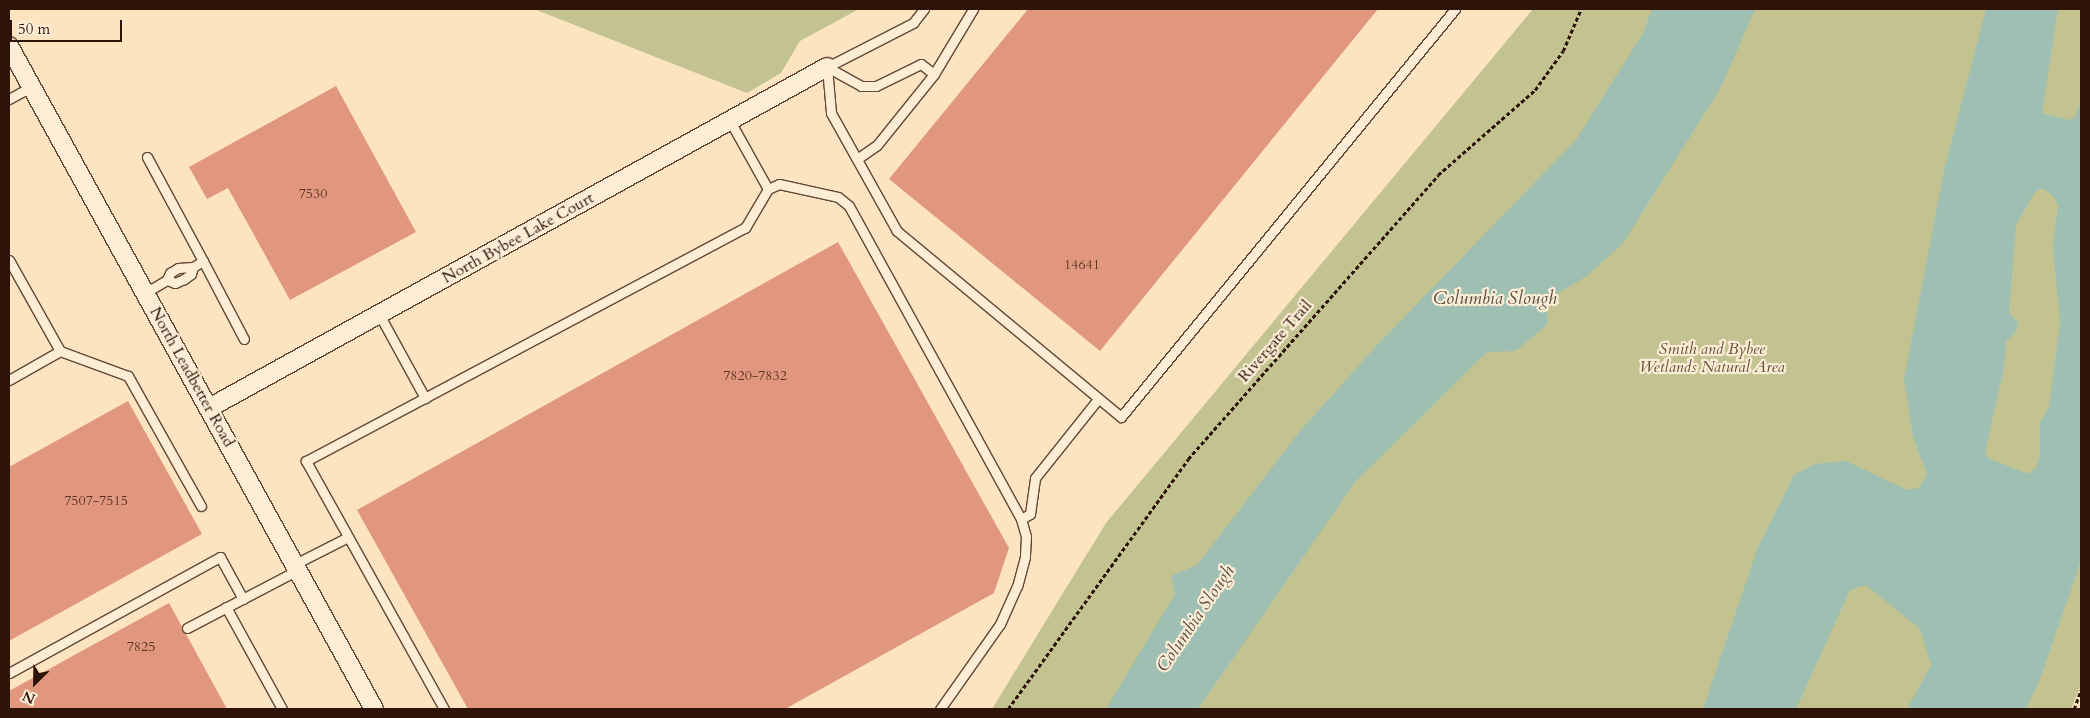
<!DOCTYPE html>
<style>
body{margin:0}
#map{position:relative;width:2090px;height:718px;overflow:hidden;background:#fce4c0;font-family:Cardo,serif}
div>[style]{position:absolute}
.green>*{inset:0;background:#c2c391}
.water>*{inset:0;background:#9fbfb2}
.building>*{inset:0;background:#e1977e}
.path>*{height:2.5px;margin-top:-1.25px;transform-origin:0;background:repeating-linear-gradient(90deg,#2e1308 0 4px,transparent 0 6.5px)}
.roads{filter:drop-shadow(1px 0 #624736) drop-shadow(-1px 0 #624736) drop-shadow(0 1px #624736) drop-shadow(0 -1px #624736)}
.lane>*{height:9px;margin:-4.5px;padding:0 4.5px;transform-origin:4.5px;border-radius:4.5px;background:#fdedd6}
.street>*{height:18px;margin:-9px;padding:0 9px;transform-origin:9px;border-radius:9px;background:#fdedd6}
span{translate:-50% -50%;white-space:nowrap;text-align:center;line-height:1.15;-webkit-text-stroke:4.5px #fdedd6;paint-order:stroke}
.number-label{font-size:14px;color:#5b3426}
.number-label span{-webkit-text-stroke-width:0}
.street-label{font-size:16px;color:#2e1308}
.park-label{font-size:16px;color:#625138;font-style:italic}
.water-label{font-size:18px;color:#564f44;font-style:italic}
.frame{position:absolute;inset:0;border:10px solid #2e1308;pointer-events:none}
.north{position:absolute;left:10px;top:658px;width:50px;height:50px;-webkit-text-stroke:4px #fdedd6;paint-order:stroke;rotate:203deg;font-size:14px;font-weight:700;line-height:20px;text-align:center;color:#2e1308}
.north::after{content:'';display:block;margin:auto;width:18px;height:22px;background:#2e1308;clip-path:polygon(50% 0,100% 100%,50% 72%,0 100%)}
.scale{position:absolute;left:10px;top:20px;width:112px;height:22px;box-sizing:border-box;border:2px solid #2e1308;border-top:0;padding-left:6px;font-size:15px;line-height:18px;white-space:nowrap;color:#2e1308;-webkit-text-stroke:4px #fdedd6;paint-order:stroke}
</style>
<div id="map">
<div class="green">
<i style="clip-path:polygon(534px 9px,859px 9px,800px 41px,781px 73px,747px 93px)"></i>
<i style="clip-path:polygon(1533px 9px,2081px 9px,2081px 557px,2021px 709px,992px 709px,1106px 523px)"></i>
<i style="clip-path:polygon(2081px 561px,2081px 685px,2071px 709px,2026px 709px)"></i>
</div>
<div class="water">
<i style="clip-path:polygon(1652px 9px,1755px 9px,1720px 89px,1623px 243px,1587px 276px,1548px 299px,1547px 325px,1515px 351px,1487px 352px,1355px 482px,1198px 709px,1106px 709px,1175px 594px,1171px 576px,1197px 565px,1300px 431px,1379px 343px,1576px 140px,1643px 33px)"></i>
<i style="clip-path:polygon(evenodd,1986px 9px,2058px 9px,2042px 113px,2069px 120px,2074px 118px,2081px 103px,2081px 561px,2040px 679px,2026px 709px,1907px 709px,1931px 665px,1920px 629px,1866px 585px,1850px 590px,1796px 709px,1703px 709px,1758px 547px,1794px 475px,1815px 464px,1846px 461px,1907px 490px,1919px 488px,1927px 474px,1913px 437px,1904px 379px,1945px 166px,1986px 9px,2043px 188px,2054px 197px,2058px 206px,2053px 247px,2060px 322px,2049px 407px,2040px 422px,2040px 456px,2036px 468px,2028px 474px,1988px 458px,1985px 452px,2004px 368px,2006px 342px,2017px 330px,2018px 323px,2009px 312px,2016px 225px,2035px 192px,2043px 188px)"></i>
</div>
<div class="building">
<i style="clip-path:polygon(1028px 9px,1378px 9px,1100px 351px,889px 179px)"></i>
<i style="clip-path:polygon(336px 86px,416px 232px,290px 300px,228px 188px,207px 199px,189px 167px)"></i>
<i style="clip-path:polygon(838px 242px,1009px 548px,994px 593px,785px 709px,468px 709px,357px 510px)"></i>
<i style="clip-path:polygon(128px 401px,202px 534px,9px 641px,9px 467px)"></i>
<i style="clip-path:polygon(169px 603px,227px 709px,9px 709px,9px 691px)"></i>
</div>
<div class="path">
<i style="left:1008px;top:709px;width:308px;rotate:-54.2deg"></i>
<i style="left:1188px;top:459px;width:378px;rotate:-48.6deg"></i>
<i style="left:1438px;top:175px;width:129px;rotate:-41.2deg"></i>
<i style="left:1535px;top:90px;width:48px;rotate:-54.3deg"></i>
<i style="left:1563px;top:51px;width:46px;rotate:-66.8deg"></i>
<i style="left:2074px;top:709px;width:20px;rotate:-70deg"></i>
</div>
<div class="roads">
<div class="lane">
<i style="left:827px;top:67px;width:46px;rotate:85deg"></i>
<i style="left:831px;top:113px;width:135px;rotate:60.8deg"></i>
<i style="left:897px;top:231px;width:291px;rotate:39.7deg"></i>
<i style="left:1121px;top:417px;width:527px;rotate:-50.7deg"></i>
<i style="left:827px;top:67px;width:39px;rotate:29deg"></i>
<i style="left:861px;top:86px;width:15px"></i>
<i style="left:876px;top:86px;width:50px;rotate:-26.1deg"></i>
<i style="left:921px;top:64px;width:16px;rotate:38deg"></i>
<i style="left:827px;top:67px;width:97px;rotate:-27.1deg"></i>
<i style="left:913px;top:23px;width:18px;rotate:-52deg"></i>
<i style="left:9px;top:99px;width:25px;rotate:-29deg"></i>
<i style="left:730px;top:121px;width:78px;rotate:60.8deg"></i>
<i style="left:147px;top:157px;width:118px;rotate:61.7deg"></i>
<i style="left:203px;top:261px;width:12px;rotate:149deg"></i>
<i style="left:857px;top:159px;width:24px;rotate:-35deg"></i>
<i style="left:877px;top:145px;width:91px;rotate:-51.2deg"></i>
<i style="left:934px;top:74px;width:76px;rotate:-59deg"></i>
<i style="left:9px;top:260px;width:104px;rotate:60.7deg"></i>
<i style="left:60px;top:351px;width:59px;rotate:150.4deg"></i>
<i style="left:203px;top:261px;width:88px;rotate:62.3deg"></i>
<i style="left:145px;top:293px;width:26px;rotate:-31deg"></i>
<i style="left:167px;top:280px;width:8px;rotate:-67deg"></i>
<i style="left:170px;top:273px;width:9px;rotate:-32deg"></i>
<i style="left:178px;top:268px;width:15px;rotate:-4deg"></i>
<i style="left:193px;top:267px;width:7px;rotate:106deg"></i>
<i style="left:191px;top:274px;width:9px;rotate:144deg"></i>
<i style="left:184px;top:279px;width:10px;rotate:156deg"></i>
<i style="left:175px;top:283px;width:9px;rotate:-159deg"></i>
<i style="left:379px;top:314px;width:96px;rotate:61.3deg"></i>
<i style="left:60px;top:351px;width:72px;rotate:20.2deg"></i>
<i style="left:128px;top:376px;width:149px;rotate:60.7deg"></i>
<i style="left:1021px;top:519px;width:10px;rotate:-29deg"></i>
<i style="left:1030px;top:514px;width:36px;rotate:-82deg"></i>
<i style="left:1035px;top:478px;width:101px;rotate:-51.4deg"></i>
<i style="left:295px;top:564px;width:59px;rotate:-27deg"></i>
<i style="left:226px;top:607px;width:116px;rotate:61.2deg"></i>
<i style="left:187px;top:628px;width:125px;rotate:-27.6deg"></i>
<i style="left:9px;top:673px;width:241px;rotate:-28.8deg"></i>
<i style="left:220px;top:557px;width:48px;rotate:61.3deg"></i>
<i style="left:444px;top:709px;width:284px;rotate:-119.1deg"></i>
<i style="left:306px;top:461px;width:497px;rotate:-28deg"></i>
<i style="left:745px;top:228px;width:45px;rotate:-59.5deg"></i>
<i style="left:768px;top:189px;width:12px;rotate:-24deg"></i>
<i style="left:779px;top:184px;width:60px;rotate:12.4deg"></i>
<i style="left:838px;top:197px;width:14px;rotate:39deg"></i>
<i style="left:849px;top:206px;width:357px;rotate:61.2deg"></i>
<i style="left:1021px;top:519px;width:18px;rotate:74deg"></i>
<i style="left:1026px;top:536px;width:21px;rotate:93deg"></i>
<i style="left:1025px;top:557px;width:30px;rotate:105deg"></i>
<i style="left:1017px;top:586px;width:42px;rotate:114.1deg"></i>
<i style="left:1000px;top:624px;width:104px;rotate:125.2deg"></i>
</div>
<div class="street">
<i style="left:9px;top:46px;width:757px;rotate:61.17deg"></i>
<i style="left:209px;top:408px;width:706px;rotate:-28.89deg"></i>
</div>
</div>
<div class="number-label">
<span style="left:313px;top:194px">7530</span>
<span style="left:1082px;top:265px">14641</span>
<span style="left:755px;top:376px">7820-7832</span>
<span style="left:96px;top:501px">7507-7515</span>
<span style="left:141px;top:647px">7825</span>
</div>
<div class="street-label">
<span style="left:518px;top:238px;rotate:-29deg">North Bybee Lake Court</span>
<span style="left:1275px;top:341px;rotate:-49deg">Rivergate Trail</span>
<span style="left:192px;top:377px;rotate:61deg">North Leadbetter Road</span>
</div>
<div class="park-label">
<span style="left:1712px;top:358px">Smith and Bybee<br>Wetlands Natural Area</span>
</div>
<div class="water-label">
<span style="left:1495px;top:299px">Columbia Slough</span>
<span style="left:1196px;top:619px;rotate:-56deg">Columbia Slough</span>
</div>
<div class="frame"></div>
<div class="north">N</div>
<div class="scale">50 m</div>
</div>
